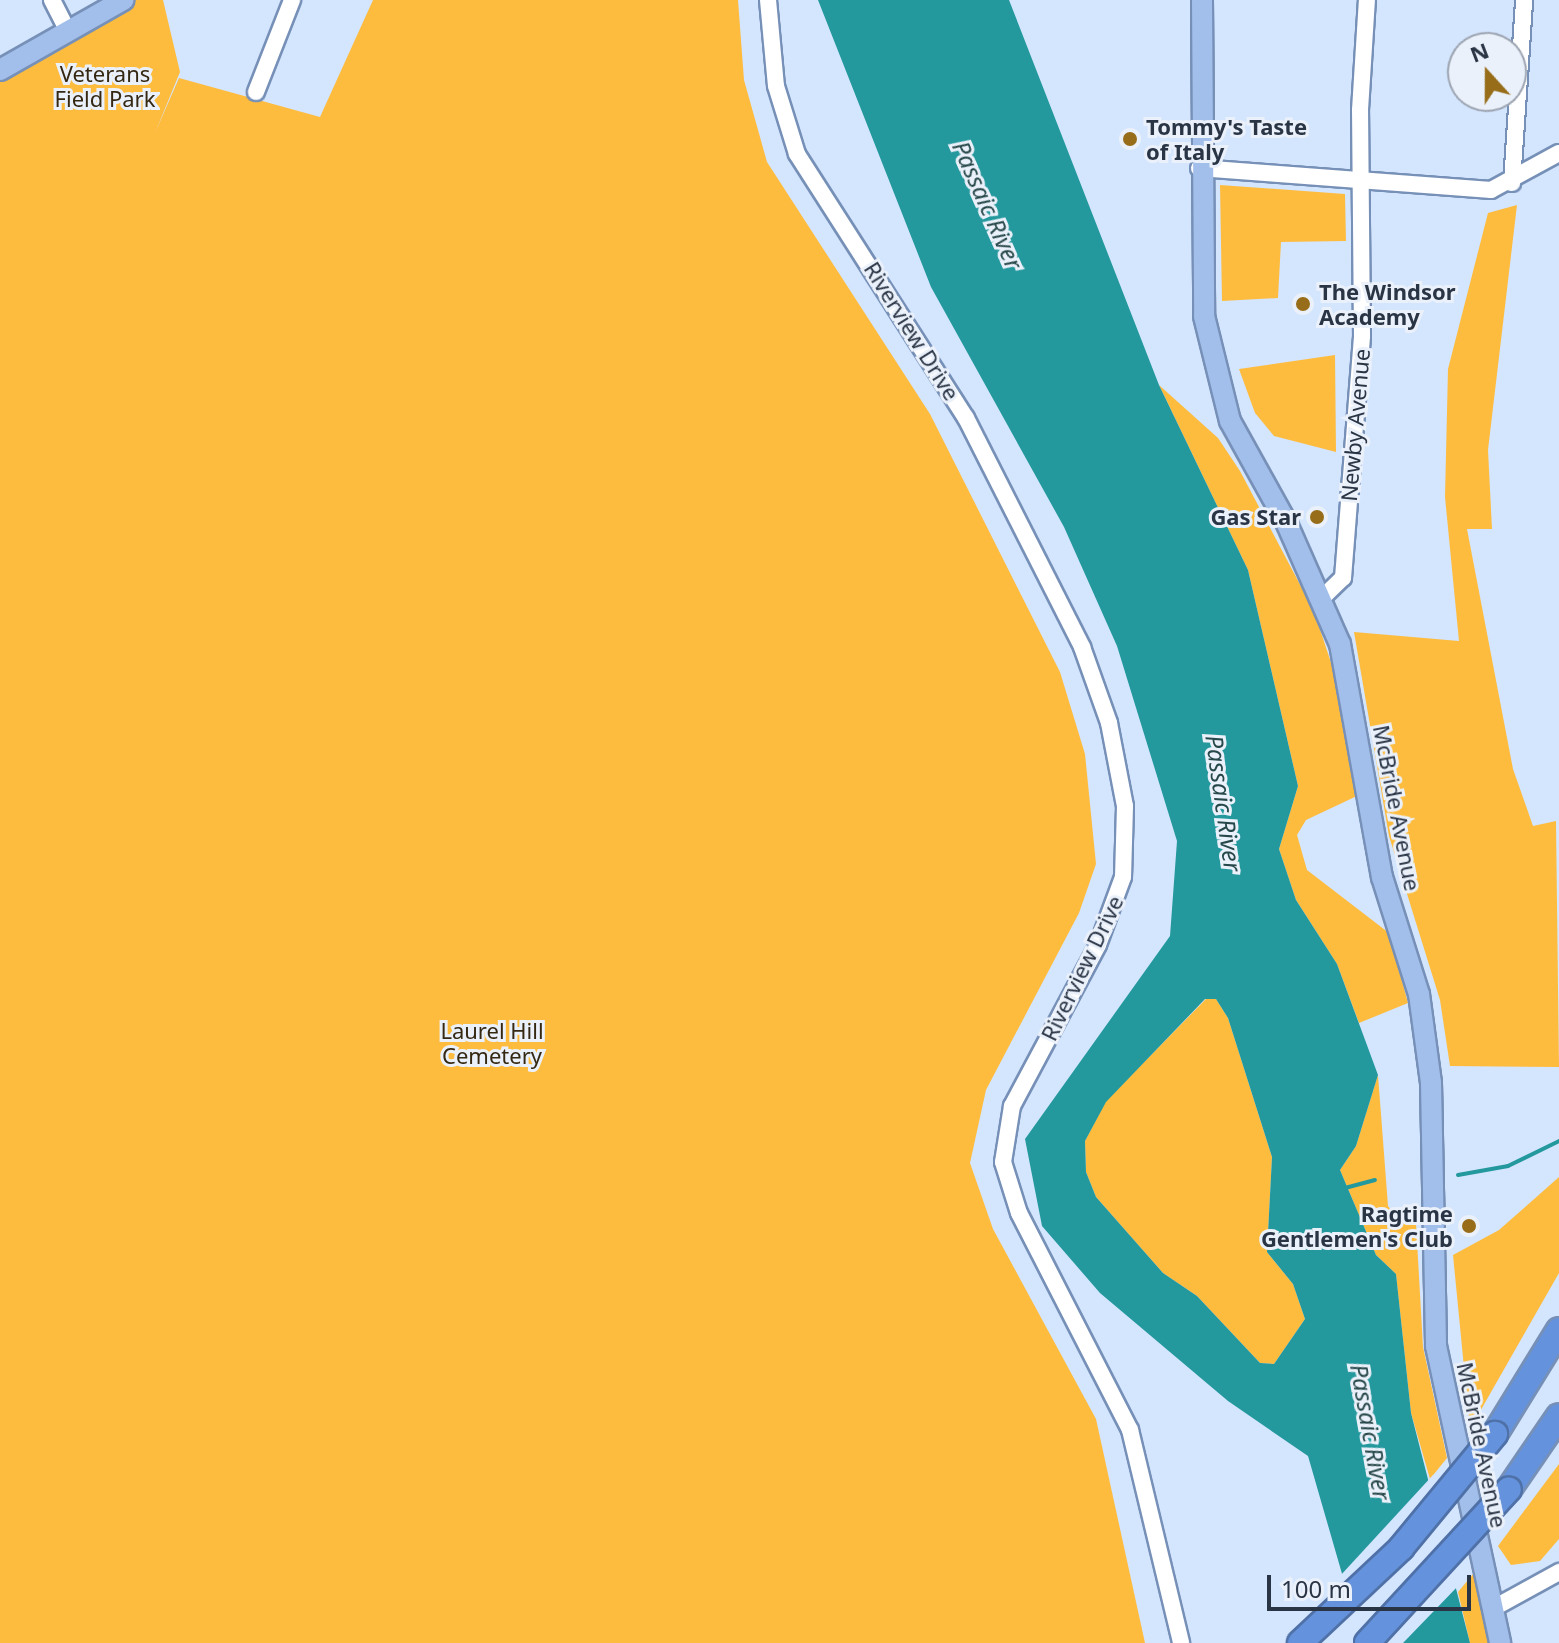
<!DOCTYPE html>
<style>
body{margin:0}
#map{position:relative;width:1559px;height:1643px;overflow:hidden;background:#d4e5fe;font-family:"Noto Sans",sans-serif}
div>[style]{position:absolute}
.green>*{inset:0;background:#febc3e}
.water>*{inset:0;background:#23989d}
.pier>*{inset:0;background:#d4e5fe}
.stream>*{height:4px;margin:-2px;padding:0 2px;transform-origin:2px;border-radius:2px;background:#23989d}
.roads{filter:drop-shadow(2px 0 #7690b7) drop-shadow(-2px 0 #7690b7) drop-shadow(0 2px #7690b7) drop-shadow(0 -2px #7690b7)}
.minor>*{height:16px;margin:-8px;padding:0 8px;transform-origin:8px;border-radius:8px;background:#fff}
.major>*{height:20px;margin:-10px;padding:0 10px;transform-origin:10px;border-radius:10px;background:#a2beea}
.highway>*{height:24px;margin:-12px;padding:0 12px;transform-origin:12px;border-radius:12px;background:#6492dc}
.bridges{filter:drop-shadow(2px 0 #4f71a7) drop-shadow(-2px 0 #4f71a7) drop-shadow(0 2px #4f71a7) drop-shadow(0 -2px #4f71a7)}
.highway-bridge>*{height:24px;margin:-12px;padding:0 12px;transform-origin:12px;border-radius:12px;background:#6492dc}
.dots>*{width:22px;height:22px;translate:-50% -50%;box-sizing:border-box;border:4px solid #ebf1fa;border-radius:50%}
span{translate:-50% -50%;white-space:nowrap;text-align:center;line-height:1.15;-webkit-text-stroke:6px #ebf1fa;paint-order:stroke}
.park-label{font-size:22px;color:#352813}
.poi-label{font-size:22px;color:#293445;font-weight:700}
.left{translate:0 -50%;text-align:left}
.right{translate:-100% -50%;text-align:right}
.street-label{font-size:22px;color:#293445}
.water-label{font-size:24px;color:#27484a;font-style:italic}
.north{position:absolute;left:1447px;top:32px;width:80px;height:80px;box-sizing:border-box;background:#ebf1fa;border:2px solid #9da5b2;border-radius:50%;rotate:339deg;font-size:22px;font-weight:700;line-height:32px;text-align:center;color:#293445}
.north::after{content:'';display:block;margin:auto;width:28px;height:36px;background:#976d19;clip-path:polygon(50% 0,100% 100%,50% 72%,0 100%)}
.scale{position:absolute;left:1267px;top:1575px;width:204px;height:36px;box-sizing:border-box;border:4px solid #293445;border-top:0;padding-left:10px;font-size:24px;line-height:28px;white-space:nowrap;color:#293445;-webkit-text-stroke:6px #ebf1fa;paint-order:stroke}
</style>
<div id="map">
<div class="green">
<i style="clip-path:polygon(131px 0,163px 0,180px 72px,155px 133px,179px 78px,320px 117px,373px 0,738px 0,744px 80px,767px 162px,930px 414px,1060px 672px,1085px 754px,1096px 864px,1079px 913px,986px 1090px,970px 1163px,993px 1229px,1096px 1419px,1145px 1643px,0 1643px,0 76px)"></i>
<i style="clip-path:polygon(1220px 185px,1345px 194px,1346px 241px,1281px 242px,1278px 298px,1222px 301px)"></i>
<i style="clip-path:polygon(1517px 205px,1488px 450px,1492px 529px,1467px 529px,1513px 769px,1533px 826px,1556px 821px,1559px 1067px,1450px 1066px,1440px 1000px,1389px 836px,1354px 632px,1459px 641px,1445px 497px,1448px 369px,1488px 213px)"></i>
<i style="clip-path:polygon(1335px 355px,1336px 452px,1274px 436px,1255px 413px,1239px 369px)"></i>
<i style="clip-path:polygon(1159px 385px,1218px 438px,1240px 471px,1314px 611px,1339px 687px,1359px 795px,1306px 820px,1297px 835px,1307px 870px,1389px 933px,1408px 1003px,1359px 1023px,1337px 964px,1296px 900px,1279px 849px,1298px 786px,1248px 570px)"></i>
<i style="clip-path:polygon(1206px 999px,1216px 999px,1228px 1018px,1272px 1157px,1267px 1252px,1293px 1284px,1305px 1319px,1274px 1364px,1260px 1363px,1197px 1296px,1163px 1273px,1096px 1197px,1086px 1172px,1085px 1141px,1106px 1101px)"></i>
<i style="clip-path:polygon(1378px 1075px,1388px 1206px,1397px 1218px,1416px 1223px,1423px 1347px,1447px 1458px,1430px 1479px,1411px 1413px,1396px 1274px,1376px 1255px,1340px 1170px,1356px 1146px)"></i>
<i style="clip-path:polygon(1559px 1177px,1559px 1273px,1470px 1429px,1453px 1255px,1499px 1230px)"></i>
<i style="clip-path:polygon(1559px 1464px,1559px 1539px,1540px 1561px,1511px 1565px,1498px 1546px)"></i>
<i style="clip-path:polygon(1474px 1573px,1489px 1637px,1490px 1643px,1470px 1643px,1458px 1592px)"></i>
</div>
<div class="water">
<i style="clip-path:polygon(evenodd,818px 0,1009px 0,1159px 385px,1248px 570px,1298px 786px,1279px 849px,1296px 900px,1337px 964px,1378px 1075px,1356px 1146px,1340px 1170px,1376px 1255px,1396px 1274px,1411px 1413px,1470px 1643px,1362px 1643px,1308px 1456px,1228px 1401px,1100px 1293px,1042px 1226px,1025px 1139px,1170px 936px,1177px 841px,1117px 646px,1064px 527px,931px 287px,818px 0,1205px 999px,1216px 999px,1228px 1018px,1272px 1157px,1267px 1252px,1293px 1284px,1305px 1319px,1274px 1364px,1260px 1363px,1197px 1296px,1163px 1273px,1096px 1197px,1086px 1172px,1085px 1141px,1106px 1102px,1205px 999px)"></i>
</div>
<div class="pier">
<i style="clip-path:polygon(1433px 1475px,1460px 1584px,1403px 1643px,1358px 1643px,1340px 1576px)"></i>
</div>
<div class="stream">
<i style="left:1458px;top:1175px;width:51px;rotate:-10.2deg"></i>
<i style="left:1508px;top:1166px;width:57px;rotate:-26.1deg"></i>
<i style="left:1345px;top:1188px;width:31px;rotate:-15deg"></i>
</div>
<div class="roads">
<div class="minor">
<i style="left:52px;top:0;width:35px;rotate:63deg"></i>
<i style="left:768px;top:0;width:86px;rotate:84.7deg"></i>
<i style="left:776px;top:86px;width:71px;rotate:72.8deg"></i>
<i style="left:797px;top:154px;width:313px;rotate:57.4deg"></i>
<i style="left:966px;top:418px;width:257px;rotate:63.1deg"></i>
<i style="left:1082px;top:647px;width:81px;rotate:70.4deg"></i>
<i style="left:1109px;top:723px;width:85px;rotate:79.1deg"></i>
<i style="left:1125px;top:806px;width:71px;rotate:91.6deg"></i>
<i style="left:1123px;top:877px;width:72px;rotate:110.2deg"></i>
<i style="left:1098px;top:945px;width:183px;rotate:118.1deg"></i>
<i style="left:1012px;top:1106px;width:57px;rotate:99.1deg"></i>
<i style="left:1003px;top:1162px;width:53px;rotate:72.6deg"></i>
<i style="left:1019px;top:1213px;width:244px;rotate:62.9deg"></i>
<i style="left:1130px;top:1430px;width:219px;rotate:76.5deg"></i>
<i style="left:256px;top:92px;width:99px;rotate:-68.6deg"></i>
<i style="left:1199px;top:168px;width:293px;rotate:4.3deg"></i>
<i style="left:1491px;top:190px;width:77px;rotate:-28.6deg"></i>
<i style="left:1512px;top:183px;width:183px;rotate:-86.2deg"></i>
<i style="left:1322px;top:598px;width:29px;rotate:-44deg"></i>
<i style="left:1343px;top:578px;width:243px;rotate:-85.5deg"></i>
<i style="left:1362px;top:336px;width:226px;rotate:-90.5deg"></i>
<i style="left:1360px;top:110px;width:110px;rotate:-86.4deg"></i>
<i style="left:1492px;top:1609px;width:77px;rotate:-28.9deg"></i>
</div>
<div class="major">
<i style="left:1202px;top:0;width:316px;rotate:89.6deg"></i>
<i style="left:1204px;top:316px;width:108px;rotate:76.1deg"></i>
<i style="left:1230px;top:421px;width:118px;rotate:61deg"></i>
<i style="left:1287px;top:524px;width:131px;rotate:66.2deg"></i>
<i style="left:1340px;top:644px;width:237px;rotate:79.8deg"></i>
<i style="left:1382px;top:877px;width:123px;rotate:72.5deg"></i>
<i style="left:1419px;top:994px;width:90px;rotate:82.3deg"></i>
<i style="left:1431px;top:1083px;width:263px;rotate:88.9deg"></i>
<i style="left:1436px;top:1346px;width:304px;rotate:77.8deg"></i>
<i style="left:0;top:70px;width:142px;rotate:-29.6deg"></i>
</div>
<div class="highway">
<i style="left:1495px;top:1434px;width:122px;rotate:-58.4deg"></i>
<i style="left:1509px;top:1489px;width:88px;rotate:-55.6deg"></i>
</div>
</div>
<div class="bridges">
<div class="highway-bridge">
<i style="left:1300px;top:1643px;width:139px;rotate:-43.2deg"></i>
<i style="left:1401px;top:1548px;width:148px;rotate:-50.5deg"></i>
<i style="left:1367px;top:1643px;width:209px;rotate:-47.3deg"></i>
</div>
</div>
<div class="dots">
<i style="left:1130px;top:139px;background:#976d19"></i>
<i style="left:1303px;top:304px;background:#976d19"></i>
<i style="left:1317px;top:517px;background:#976d19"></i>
<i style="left:1469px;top:1226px;background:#976d19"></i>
</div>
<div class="park-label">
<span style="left:105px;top:86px">Veterans<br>Field Park</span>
<span style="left:492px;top:1043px">Laurel Hill<br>Cemetery</span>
</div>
<div class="poi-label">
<span class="left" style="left:1146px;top:139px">Tommy's Taste<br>of Italy</span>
<span class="left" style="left:1319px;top:304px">The Windsor<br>Academy</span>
<span class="right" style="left:1301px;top:517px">Gas Star</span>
<span class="right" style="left:1453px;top:1226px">Ragtime<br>Gentlemen's Club</span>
</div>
<div class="street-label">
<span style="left:912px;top:331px;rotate:58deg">Riverview Drive</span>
<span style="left:1355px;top:425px;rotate:-85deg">Newby Avenue</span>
<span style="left:1397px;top:808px;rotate:79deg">McBride Avenue</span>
<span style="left:1082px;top:968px;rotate:-64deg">Riverview Drive</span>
<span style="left:1482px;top:1445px;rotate:78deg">McBride Avenue</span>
</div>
<div class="water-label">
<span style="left:988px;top:205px;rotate:66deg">Passaic River</span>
<span style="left:1224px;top:803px;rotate:82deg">Passaic River</span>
<span style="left:1371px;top:1432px;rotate:80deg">Passaic River</span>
</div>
<div class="north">N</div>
<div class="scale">100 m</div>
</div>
